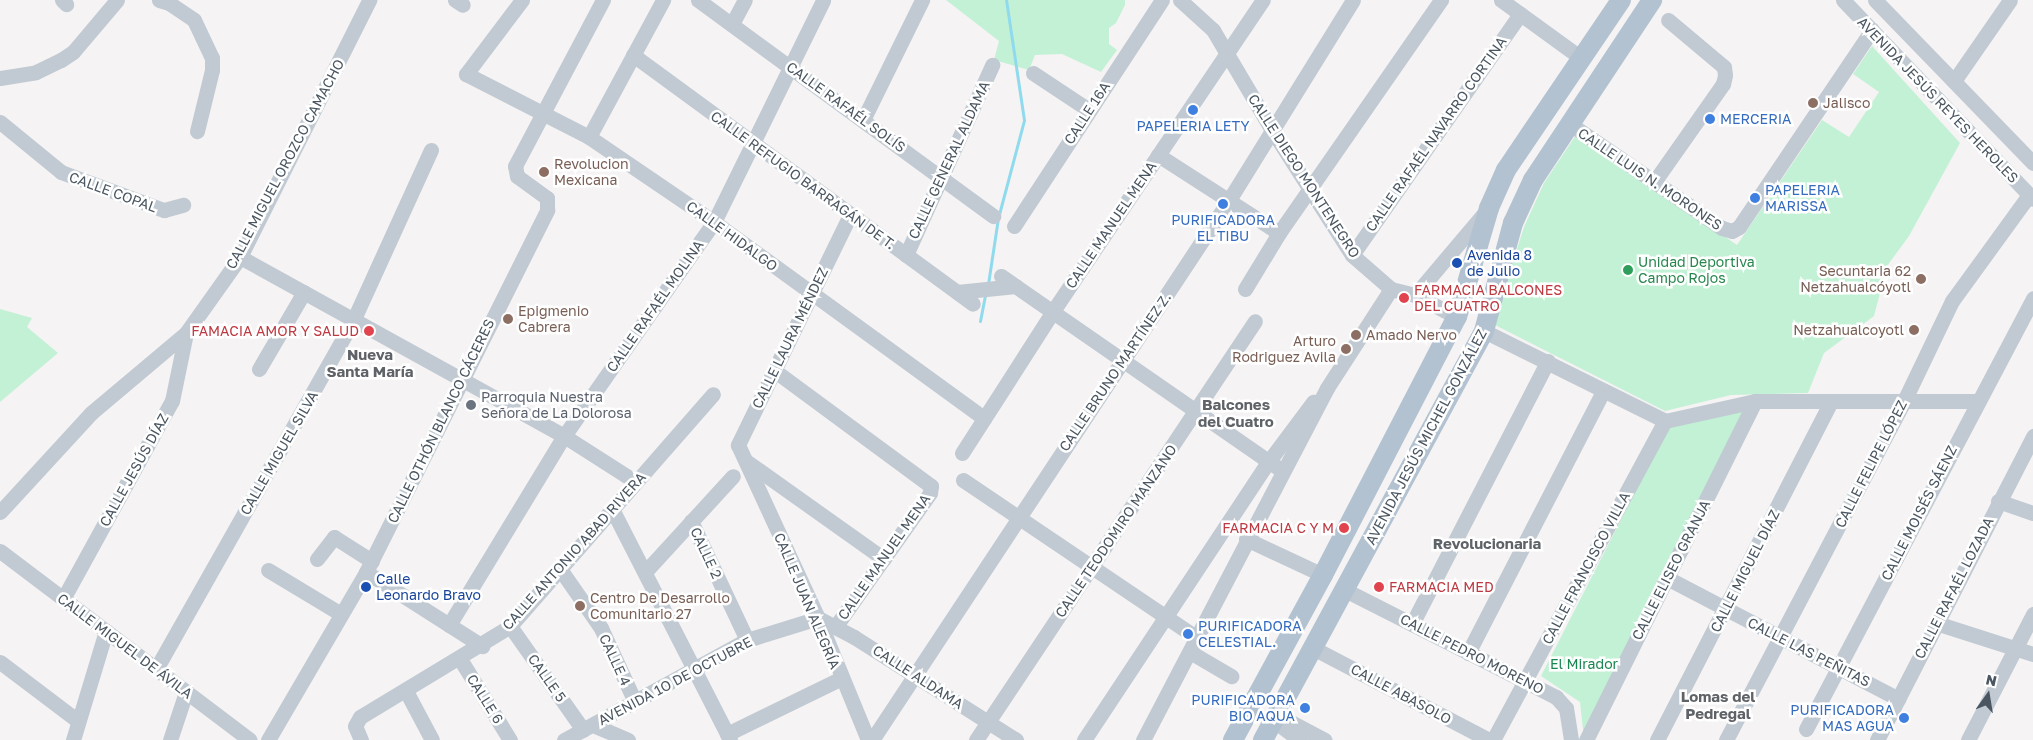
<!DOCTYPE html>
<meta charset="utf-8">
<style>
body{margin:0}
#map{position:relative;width:2033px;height:740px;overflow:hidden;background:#f5f3f3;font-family:"Golos Text",sans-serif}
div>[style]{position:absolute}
.green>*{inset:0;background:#c3f1d5}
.stream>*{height:3px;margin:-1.5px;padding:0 1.5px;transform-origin:1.5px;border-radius:1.5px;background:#90daee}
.minor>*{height:15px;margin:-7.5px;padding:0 7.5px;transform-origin:7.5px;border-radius:7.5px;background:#c1cad2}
.major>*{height:20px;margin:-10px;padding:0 10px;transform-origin:10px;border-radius:10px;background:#b3c2d1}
.dots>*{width:14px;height:14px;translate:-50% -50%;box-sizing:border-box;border:2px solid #fff;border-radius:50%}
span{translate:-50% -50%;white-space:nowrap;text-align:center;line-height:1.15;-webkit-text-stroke:5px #fff;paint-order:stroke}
.street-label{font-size:14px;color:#4a5661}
.education-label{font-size:14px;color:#785e54}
.left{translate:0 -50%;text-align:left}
.right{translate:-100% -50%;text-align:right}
.shop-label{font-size:14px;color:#366cbe}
.transit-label{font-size:14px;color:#164399}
.leisure-label{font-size:14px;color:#27864d}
.health-label{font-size:14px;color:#be3a42}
.worship-label{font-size:14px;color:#5b616d}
.park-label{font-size:14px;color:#17864f}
.neighbourhood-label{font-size:15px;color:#5f6368;font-weight:700}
.north{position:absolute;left:1963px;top:670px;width:50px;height:50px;-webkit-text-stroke:4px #fff;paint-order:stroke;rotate:13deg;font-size:14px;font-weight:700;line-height:20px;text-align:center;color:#4a5661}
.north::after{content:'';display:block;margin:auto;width:18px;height:22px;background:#4a5661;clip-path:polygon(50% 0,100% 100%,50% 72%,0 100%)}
</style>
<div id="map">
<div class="green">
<i style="clip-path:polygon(946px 0,1125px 0,1125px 5px,1116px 23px,1109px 28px,1109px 44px,1117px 50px,1101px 72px,1062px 54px,1035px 55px,1029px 70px,994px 60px,999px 41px)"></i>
<i style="clip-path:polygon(1872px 46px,1960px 143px,1909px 236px,1887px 266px,1874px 316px,1824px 353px,1808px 393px,1731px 395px,1665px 411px,1493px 324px,1524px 227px,1544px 183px,1576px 135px,1737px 245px,1822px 120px,1849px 137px,1879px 92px,1853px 74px)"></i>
<i style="clip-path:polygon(0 309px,32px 318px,27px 327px,58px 353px,0 402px)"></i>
<i style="clip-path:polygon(1746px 411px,1584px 739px,1580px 702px,1541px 676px,1669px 426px)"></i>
</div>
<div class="stream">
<i style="left:988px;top:284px;width:67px;rotate:-81.4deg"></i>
<i style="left:998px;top:218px;width:101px;rotate:-75.1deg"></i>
<i style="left:1024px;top:120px;width:121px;rotate:-98.5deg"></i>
<i style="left:980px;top:321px;width:26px;rotate:-79deg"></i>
</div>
<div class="minor">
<i style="left:62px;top:0;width:6px;rotate:45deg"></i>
<i style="left:159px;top:0;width:10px;rotate:17deg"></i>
<i style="left:169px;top:3px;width:30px;rotate:34deg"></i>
<i style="left:194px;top:20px;width:42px;rotate:64.7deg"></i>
<i style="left:212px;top:58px;width:12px;rotate:90deg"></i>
<i style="left:212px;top:70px;width:63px;rotate:103.8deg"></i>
<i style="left:455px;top:0;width:9px;rotate:32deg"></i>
<i style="left:522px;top:0;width:93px;rotate:127.1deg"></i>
<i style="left:466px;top:74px;width:138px;rotate:27.1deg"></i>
<i style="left:589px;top:137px;width:151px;rotate:34.2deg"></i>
<i style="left:714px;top:222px;width:334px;rotate:36deg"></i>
<i style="left:698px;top:0;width:366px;rotate:36.2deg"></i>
<i style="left:1180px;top:0;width:45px;rotate:42.3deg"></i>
<i style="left:1213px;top:30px;width:116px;rotate:59.5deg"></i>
<i style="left:1272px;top:130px;width:148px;rotate:57.4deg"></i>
<i style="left:1352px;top:255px;width:52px;rotate:41.1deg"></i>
<i style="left:1391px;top:289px;width:25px;rotate:14deg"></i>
<i style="left:1415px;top:295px;width:47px;rotate:27.6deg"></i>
<i style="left:1501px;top:0;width:99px;rotate:35.9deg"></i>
<i style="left:1843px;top:0;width:275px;rotate:46.3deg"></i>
<i style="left:1875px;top:0;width:227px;rotate:45.9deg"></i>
<i style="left:732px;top:24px;width:27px;rotate:-62deg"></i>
<i style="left:633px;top:55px;width:421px;rotate:36.2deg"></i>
<i style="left:1033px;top:73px;width:67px;rotate:33.5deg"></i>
<i style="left:0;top:78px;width:36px;rotate:-9deg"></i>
<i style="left:36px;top:72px;width:28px;rotate:-26deg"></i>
<i style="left:61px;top:60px;width:14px;rotate:-34deg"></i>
<i style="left:73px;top:52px;width:68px;rotate:-49.8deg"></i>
<i style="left:1954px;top:81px;width:98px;rotate:-55.3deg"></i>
<i style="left:863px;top:120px;width:134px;rotate:-63.8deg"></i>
<i style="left:0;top:122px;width:79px;rotate:39.3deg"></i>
<i style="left:61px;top:172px;width:110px;rotate:20.3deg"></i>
<i style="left:164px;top:210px;width:20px;rotate:-15deg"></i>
<i style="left:1570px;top:124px;width:184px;rotate:34.4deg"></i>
<i style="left:1722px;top:228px;width:10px;rotate:17deg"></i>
<i style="left:1732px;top:231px;width:8px;rotate:-30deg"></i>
<i style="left:1739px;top:227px;width:238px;rotate:-56deg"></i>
<i style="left:589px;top:137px;width:156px;rotate:-61.6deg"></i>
<i style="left:1158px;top:155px;width:144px;rotate:32.8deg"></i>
<i style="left:1654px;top:182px;width:120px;rotate:-54.9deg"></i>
<i style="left:1723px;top:84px;width:9px;rotate:-77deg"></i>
<i style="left:1725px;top:75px;width:8px;rotate:-97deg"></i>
<i style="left:1724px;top:67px;width:73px;rotate:-140deg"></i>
<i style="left:850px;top:215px;width:256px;rotate:116deg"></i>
<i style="left:738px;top:445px;width:191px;rotate:65.2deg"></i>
<i style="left:818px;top:618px;width:132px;rotate:67.7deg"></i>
<i style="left:1014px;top:226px;width:270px;rotate:-56.8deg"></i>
<i style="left:906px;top:255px;width:209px;rotate:-65.6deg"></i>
<i style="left:1352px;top:255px;width:294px;rotate:-55.1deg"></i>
<i style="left:240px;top:257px;width:370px;rotate:28.9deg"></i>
<i style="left:564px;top:436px;width:85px;rotate:32.6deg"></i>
<i style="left:1001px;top:276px;width:336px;rotate:34.7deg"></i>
<i style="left:1245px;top:289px;width:66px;rotate:-58.7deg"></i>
<i style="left:1279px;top:233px;width:284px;rotate:-55.2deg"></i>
<i style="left:957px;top:292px;width:59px;rotate:-5.8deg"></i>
<i style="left:1415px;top:295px;width:110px;rotate:-49.8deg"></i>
<i style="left:1484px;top:331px;width:202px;rotate:26.4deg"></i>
<i style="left:1665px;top:421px;width:92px;rotate:-12.5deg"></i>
<i style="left:1755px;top:401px;width:221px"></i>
<i style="left:259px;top:369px;width:89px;rotate:-59.7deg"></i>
<i style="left:775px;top:371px;width:194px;rotate:36.4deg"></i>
<i style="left:931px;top:486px;width:7px;rotate:98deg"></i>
<i style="left:930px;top:493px;width:164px;rotate:125.3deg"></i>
<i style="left:962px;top:453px;width:169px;rotate:-57.3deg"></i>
<i style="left:1053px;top:311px;width:375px;rotate:-56deg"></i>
<i style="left:746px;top:461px;width:169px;rotate:35.4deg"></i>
<i style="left:963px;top:480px;width:282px;rotate:34deg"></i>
<i style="left:1998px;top:501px;width:37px;rotate:19deg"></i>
<i style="left:612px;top:509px;width:259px;rotate:62.9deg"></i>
<i style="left:0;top:512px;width:134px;rotate:-47.4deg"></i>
<i style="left:91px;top:413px;width:124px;rotate:-40.1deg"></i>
<i style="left:186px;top:333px;width:93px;rotate:-54.6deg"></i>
<i style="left:240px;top:257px;width:288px;rotate:-63.3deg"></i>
<i style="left:691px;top:521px;width:132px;rotate:64.8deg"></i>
<i style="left:1246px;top:539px;width:85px;rotate:25.1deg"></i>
<i style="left:0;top:551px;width:313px;rotate:37.1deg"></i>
<i style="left:317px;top:559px;width:28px;rotate:-52deg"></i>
<i style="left:334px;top:537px;width:45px;rotate:32.3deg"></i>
<i style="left:560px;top:569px;width:72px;rotate:55.2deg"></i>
<i style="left:601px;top:628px;width:81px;rotate:65.3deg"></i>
<i style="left:268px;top:570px;width:85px;rotate:31.1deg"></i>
<i style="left:366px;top:572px;width:138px;rotate:32.5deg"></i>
<i style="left:645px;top:572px;width:130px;rotate:-47.5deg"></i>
<i style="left:1667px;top:578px;width:261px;rotate:27.6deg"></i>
<i style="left:1345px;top:590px;width:237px;rotate:26.9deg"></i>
<i style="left:1556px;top:697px;width:15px;rotate:48deg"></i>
<i style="left:1566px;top:708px;width:32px;rotate:81deg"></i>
<i style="left:63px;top:599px;width:226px;rotate:-61.2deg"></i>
<i style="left:172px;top:401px;width:69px;rotate:-78.4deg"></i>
<i style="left:1936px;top:623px;width:102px;rotate:17.7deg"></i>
<i style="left:1412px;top:624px;width:296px;rotate:-62.7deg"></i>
<i style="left:449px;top:625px;width:221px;rotate:-58.7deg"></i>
<i style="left:564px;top:436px;width:261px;rotate:-55deg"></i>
<i style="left:714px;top:222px;width:247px;rotate:-63.8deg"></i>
<i style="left:510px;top:626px;width:127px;rotate:54.9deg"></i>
<i style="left:1313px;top:648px;width:199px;rotate:27.6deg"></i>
<i style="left:1190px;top:652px;width:48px;rotate:30.3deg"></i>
<i style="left:1468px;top:653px;width:295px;rotate:-62.7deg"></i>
<i style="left:460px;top:659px;width:95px;rotate:58.3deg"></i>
<i style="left:0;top:662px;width:98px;rotate:37.1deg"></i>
<i style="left:156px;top:669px;width:400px;rotate:-60.5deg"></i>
<i style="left:353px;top:321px;width:188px;rotate:-65.5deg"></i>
<i style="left:406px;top:691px;width:55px;rotate:62deg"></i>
<i style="left:1273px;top:720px;width:18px;rotate:6deg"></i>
<i style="left:1291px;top:722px;width:38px;rotate:28deg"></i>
<i style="left:1273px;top:720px;width:34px;rotate:37deg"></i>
<i style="left:593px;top:725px;width:38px;rotate:23deg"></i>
<i style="left:1806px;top:729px;width:487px;rotate:-62.2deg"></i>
<i style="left:727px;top:734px;width:126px;rotate:-26deg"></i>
<i style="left:73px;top:740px;width:114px;rotate:-73.2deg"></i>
<i style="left:170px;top:740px;width:51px;rotate:-71.6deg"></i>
<i style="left:268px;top:740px;width:194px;rotate:-59.7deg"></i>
<i style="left:366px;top:572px;width:405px;rotate:-63.4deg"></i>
<i style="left:547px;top:210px;width:12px;rotate:-90deg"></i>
<i style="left:547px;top:198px;width:37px;rotate:-144deg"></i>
<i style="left:517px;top:176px;width:10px;rotate:-101deg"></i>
<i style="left:515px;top:166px;width:188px;rotate:-62.1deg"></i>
<i style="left:361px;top:740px;width:15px;rotate:-113deg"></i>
<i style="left:355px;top:726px;width:10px;rotate:-61deg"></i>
<i style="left:360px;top:717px;width:175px;rotate:-31.2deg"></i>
<i style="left:510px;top:626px;width:308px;rotate:-48.8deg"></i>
<i style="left:564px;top:740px;width:209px;rotate:-28.7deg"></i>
<i style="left:747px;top:640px;width:74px;rotate:-17.2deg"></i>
<i style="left:818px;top:618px;width:41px;rotate:27.8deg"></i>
<i style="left:854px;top:637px;width:192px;rotate:32.4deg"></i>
<i style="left:872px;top:740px;width:647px;rotate:-56.53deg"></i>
<i style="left:1229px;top:200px;width:235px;rotate:-58.2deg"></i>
<i style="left:976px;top:740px;width:503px;rotate:-56.34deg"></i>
<i style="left:1084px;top:740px;width:335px;rotate:-56.5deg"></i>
<i style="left:1269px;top:461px;width:74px;rotate:-53.3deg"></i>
<i style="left:1143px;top:740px;width:397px;rotate:-62.4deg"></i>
<i style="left:1327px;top:388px;width:118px;rotate:-57.1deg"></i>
<i style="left:1493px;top:740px;width:362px;rotate:-61.7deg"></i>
<i style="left:1586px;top:740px;width:379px;rotate:-63.5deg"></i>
<i style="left:1657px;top:740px;width:381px;rotate:-62.8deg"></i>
<i style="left:1726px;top:740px;width:383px;rotate:-62.3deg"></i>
<i style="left:1904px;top:401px;width:111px;rotate:-64.4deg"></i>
<i style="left:1952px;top:301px;width:131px;rotate:-54deg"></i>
<i style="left:1877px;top:740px;width:342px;rotate:-62.8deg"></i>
<i style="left:1968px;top:740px;width:142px;rotate:-62.7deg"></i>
</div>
<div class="major">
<i style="left:1233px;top:740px;width:188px;rotate:-61.4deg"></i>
<i style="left:1323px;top:575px;width:291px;rotate:-62.6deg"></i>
<i style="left:1457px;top:317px;width:114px;rotate:-73.6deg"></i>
<i style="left:1489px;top:208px;width:42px;rotate:-65.9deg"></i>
<i style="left:1506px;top:170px;width:205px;rotate:-55.9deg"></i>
<i style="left:1263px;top:740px;width:465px;rotate:-61.6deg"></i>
<i style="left:1484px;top:331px;width:112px;rotate:-75deg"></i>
<i style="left:1513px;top:223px;width:47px;rotate:-65.1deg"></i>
<i style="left:1533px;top:180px;width:216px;rotate:-56.5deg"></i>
</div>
<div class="dots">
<i style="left:1813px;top:103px;background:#8d6e63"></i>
<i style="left:1193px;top:110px;background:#3f7fe0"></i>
<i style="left:1710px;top:119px;background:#3f7fe0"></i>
<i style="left:544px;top:172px;background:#8d6e63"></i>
<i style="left:1755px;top:198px;background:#3f7fe0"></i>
<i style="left:1223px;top:204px;background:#3f7fe0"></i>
<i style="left:1457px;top:263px;background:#1a4fb4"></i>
<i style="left:1628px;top:270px;background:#2e9e5b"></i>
<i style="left:1921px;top:279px;background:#8d6e63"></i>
<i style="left:1404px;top:298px;background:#e0444e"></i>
<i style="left:508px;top:319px;background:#8d6e63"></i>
<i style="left:1914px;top:330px;background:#8d6e63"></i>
<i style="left:369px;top:331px;background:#e0444e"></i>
<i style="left:1356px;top:335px;background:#8d6e63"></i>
<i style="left:1346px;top:349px;background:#8d6e63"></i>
<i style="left:471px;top:405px;background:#6b7280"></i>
<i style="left:1344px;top:528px;background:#e0444e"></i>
<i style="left:366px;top:587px;background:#1a4fb4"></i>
<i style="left:1379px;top:587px;background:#e0444e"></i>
<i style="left:580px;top:606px;background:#8d6e63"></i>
<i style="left:1188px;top:634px;background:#3f7fe0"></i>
<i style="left:1305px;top:708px;background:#3f7fe0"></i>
<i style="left:1904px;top:718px;background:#3f7fe0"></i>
</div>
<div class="street-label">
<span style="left:1938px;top:100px;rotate:46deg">AVENIDA JESÚS REYES HEROLES</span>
<span style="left:846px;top:107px;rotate:36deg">CALLE RAFAÉL SOLÍS</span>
<span style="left:1087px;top:113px;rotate:-57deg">CALLE 16A</span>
<span style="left:1436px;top:134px;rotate:-55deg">CALLE RAFAÉL NAVARRO CORTINA</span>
<span style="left:949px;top:160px;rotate:-65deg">CALLE GENERAL ALDAMA</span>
<span style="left:285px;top:164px;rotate:-62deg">CALLE MIGUEL OROZCO CAMACHO</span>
<span style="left:1304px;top:176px;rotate:57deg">CALLE DIEGO MONTENEGRO</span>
<span style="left:1650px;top:179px;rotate:34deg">CALLE LUIS N. MORONES</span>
<span style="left:803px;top:180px;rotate:36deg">CALLE REFUGIO BARRAGÁN DE T.</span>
<span style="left:113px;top:192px;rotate:20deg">CALLE COPAL</span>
<span style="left:1111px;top:225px;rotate:-56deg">CALLE MANUEL MENA</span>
<span style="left:732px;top:236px;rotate:36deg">CALLE HIDALGO</span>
<span style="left:655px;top:306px;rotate:-55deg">CALLE RAFAÉL MOLINA</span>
<span style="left:790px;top:338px;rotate:-64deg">CALLE LAURA MÉNDEZ</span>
<span style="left:1115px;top:372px;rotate:-56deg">CALLE BRUNO MARTÍNEZ Z.</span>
<span style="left:441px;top:421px;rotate:-64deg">CALLE OTHÓN BLANCO CÁCERES</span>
<span style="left:1426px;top:437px;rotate:-62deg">AVENIDA JESÚS MICHEL GONZÁLEZ</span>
<span style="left:279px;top:453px;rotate:-60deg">CALLE MIGUEL SILVA</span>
<span style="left:1871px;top:464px;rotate:-63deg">CALLE FELIPE LÓPEZ</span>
<span style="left:134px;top:470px;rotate:-61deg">CALLE JESÚS DÍAZ</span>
<span style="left:1919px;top:513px;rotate:-63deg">CALLE MOISÉS SÁENZ</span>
<span style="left:1116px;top:531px;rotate:-56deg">CALLE TEODOMIRO MANZANO</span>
<span style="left:574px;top:551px;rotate:-48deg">CALLE ANTONIO ABAD RIVERA</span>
<span style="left:706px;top:553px;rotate:65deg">CALLE 2</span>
<span style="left:884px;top:557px;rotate:-55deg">CALLE MANUEL MENA</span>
<span style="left:1586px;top:568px;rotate:-62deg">CALLE FRANCISCO VILLA</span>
<span style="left:1671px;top:570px;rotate:-63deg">CALLE ELISEO GRANJA</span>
<span style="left:1745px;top:571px;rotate:-63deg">CALLE MIGUEL DÍAZ</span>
<span style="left:1954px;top:588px;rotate:-63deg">CALLE RAFAÉL LOZADA</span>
<span style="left:807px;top:601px;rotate:67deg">CALLE JUAN ALEGRÍA</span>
<span style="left:125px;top:646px;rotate:37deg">CALLE MIGUEL DE ÁVILA</span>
<span style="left:1809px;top:652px;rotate:27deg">CALLE LAS PEÑITAS</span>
<span style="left:1472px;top:654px;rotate:27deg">CALLE PEDRO MORENO</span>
<span style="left:615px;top:660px;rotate:65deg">CALLE 4</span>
<span style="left:918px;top:677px;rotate:33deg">CALLE ALDAMA</span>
<span style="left:547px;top:678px;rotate:55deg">CALLE 5</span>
<span style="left:675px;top:681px;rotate:-28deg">AVENIDA 1O DE OCTUBRE</span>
<span style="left:1401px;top:694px;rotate:28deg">CALLE ABASOLO</span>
<span style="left:485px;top:699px;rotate:58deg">CALLE 6</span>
</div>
<div class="education-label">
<span class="left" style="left:1823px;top:103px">Jalisco</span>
<span class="left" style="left:554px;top:172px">Revolucion<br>Mexicana</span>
<span class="right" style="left:1911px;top:279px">Secuntaria 62<br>Netzahualcóyotl</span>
<span class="left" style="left:518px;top:319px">Epigmenio<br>Cabrera</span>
<span class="right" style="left:1904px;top:330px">Netzahualcoyotl</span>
<span class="left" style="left:1366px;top:335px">Amado Nervo</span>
<span class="right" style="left:1336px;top:349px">Arturo<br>Rodriguez Avila</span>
<span class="left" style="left:590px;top:606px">Centro De Desarrollo<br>Comunitario 27</span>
</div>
<div class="shop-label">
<span class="left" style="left:1720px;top:119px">MERCERIA</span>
<span style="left:1193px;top:126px">PAPELERIA LETY</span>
<span class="left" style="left:1765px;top:198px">PAPELERIA<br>MARISSA</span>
<span style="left:1223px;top:228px">PURIFICADORA<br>EL TIBU</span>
<span class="left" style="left:1198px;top:634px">PURIFICADORA<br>CELESTIAL.</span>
<span class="right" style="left:1295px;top:708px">PURIFICADORA<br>BIO AQUA</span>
<span class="right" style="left:1894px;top:718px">PURIFICADORA<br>MAS AGUA</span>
</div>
<div class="transit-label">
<span class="left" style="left:1467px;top:263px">Avenida 8<br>de Julio</span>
<span class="left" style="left:376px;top:587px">Calle<br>Leonardo Bravo</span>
</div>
<div class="leisure-label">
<span class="left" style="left:1638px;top:270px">Unidad Deportiva<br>Campo Rojos</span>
</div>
<div class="health-label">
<span class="left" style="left:1414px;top:298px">FARMACIA BALCONES<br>DEL CUATRO</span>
<span class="right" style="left:359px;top:331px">FAMACIA AMOR Y SALUD</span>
<span class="right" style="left:1334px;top:528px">FARMACIA C Y M</span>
<span class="left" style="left:1389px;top:587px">FARMACIA MED</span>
</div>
<div class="worship-label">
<span class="left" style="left:481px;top:405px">Parroquia Nuestra<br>Señora de La Dolorosa</span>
</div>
<div class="park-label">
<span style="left:1584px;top:664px">El Mirador</span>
</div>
<div class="neighbourhood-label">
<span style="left:370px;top:363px">Nueva<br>Santa María</span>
<span style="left:1236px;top:413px">Balcones<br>del Cuatro</span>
<span style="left:1487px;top:544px">Revolucionaria</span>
<span style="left:1718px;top:705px">Lomas del<br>Pedregal</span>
</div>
<div class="north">N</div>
</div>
